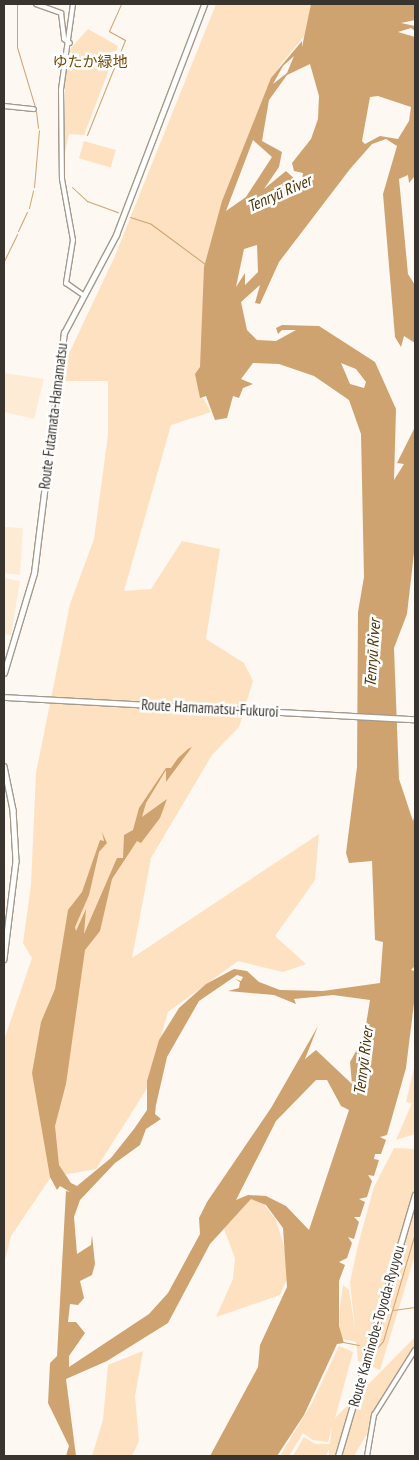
<!DOCTYPE html>
<meta charset="utf-8">
<style>
body{margin:0}
#map{position:relative;width:419px;height:1460px;overflow:hidden;background:#fdf8f2;font-family:"PT Sans Narrow","Noto Sans JP",sans-serif}
div>[style]{position:absolute}
.built>*{inset:0;background:#fdebd6}
.green>*{inset:0;background:#fde1c0;transform-origin:0 0}
.water>*{inset:0;background:#cfa36f}
.stream>*{height:1px;margin:-0.5px;padding:0 0.5px;transform-origin:0.5px;border-radius:0.5px;background:#cfa36f}
.roads{filter:drop-shadow(1px 0 #a5998b) drop-shadow(-1px 0 #a5998b) drop-shadow(0 1px #a5998b) drop-shadow(0 -1px #a5998b)}
.tertiary>*{height:4px;margin:-2px;padding:0 2px;transform-origin:2px;border-radius:2px;background:#fff}
.secondary>*{height:4.5px;margin:-2.25px;padding:0 2.25px;transform-origin:2.25px;border-radius:2.25px;background:#fff}
span{translate:-50% -50%;white-space:nowrap;text-align:center;line-height:1.15;-webkit-text-stroke:5px #fff;paint-order:stroke}
.park-label{font-size:15px;color:#744b07}
.street-label{font-size:15px;color:#39342e}
.water-label{font-size:16px;color:#4e3104;font-style:italic}
.frame{position:absolute;inset:0;border:5px solid #39342e;pointer-events:none}
</style>
<div id="map">
<div class="built">
<i style="clip-path:polygon(4px 373px,44px 379px,34px 419px,4px 412px)"></i>
<i style="clip-path:polygon(4px 527px,23px 528px,20px 575px,4px 573px)"></i>
<i style="clip-path:polygon(4px 578px,20px 581px,11px 635px,4px 634px)"></i>
</div>
<div class="green">
<i style="clip-path:polygon(216px 4px,311px 4px,307px 33px,280px 65px,217px 221px,199px 391px,211px 412px,171px 425px,124px 591px,151px 589px,182px 541px,220px 549px,206px 639px,244px 663px,253px 681px,239px 727px,212px 755px,151px 858px,132px 958px,319px 834px,315px 880px,275px 936px,306px 964px,283px 972px,238px 961px,168px 1012px,146px 1090px,96px 1169px,51px 1177px,11px 1236px,4px 1264px,4px 1040px,32px 958px,23px 943px,31px 885px,36px 773px,70px 604px,94px 539px,108px 435px,108px 381px,56px 381px,115px 256px)"></i>
<i style="clip-path:polygon(88px 29px,118px 46px,84px 135px,69px 134px,64px 157px,65px 77px,71px 48px)"></i>
<i style="left:84px;top:141px;width:33px;height:18px;rotate:16deg"></i>
<i style="clip-path:polygon(415px 1064px,415px 1134px,396px 1140px,412px 1103px,406px 1102px)"></i>
<i style="clip-path:polygon(394px 1148px,415px 1149px,415px 1255px,380px 1370px,358px 1361px,356px 1342px,339px 1338px,340px 1308px,343px 1285px,349px 1290px,355px 1330px,350px 1282px,358px 1245px,374px 1187px)"></i>
<i style="clip-path:polygon(251px 1199px,262px 1202px,276px 1220px,286px 1253px,287px 1279px,280px 1295px,216px 1317px,233px 1279px,235px 1258px,224px 1229px)"></i>
<i style="clip-path:polygon(415px 1337px,415px 1351px,354px 1456px,329px 1456px,329px 1449px,326px 1456px,293px 1456px,304px 1437px,315px 1444px,330px 1444px,332px 1426px,328px 1442px,313px 1440px,303px 1433px,289px 1456px,280px 1456px,312px 1403px,339px 1346px,353px 1352px,335px 1418px)"></i>
<i style="clip-path:polygon(143px 1351px,135px 1396px,139px 1441px,132px 1456px,92px 1456px,103px 1420px,108px 1365px)"></i>
</div>
<div class="water">
<i style="clip-path:polygon(evenodd,311px 4px,415px 4px,415px 20px,401px 23px,415px 26px,415px 31px,411px 28px,398px 32px,415px 37px,415px 176px,409px 183px,408px 175px,399px 179px,408px 274px,415px 285px,415px 343px,404px 336px,401px 347px,395px 337px,383px 194px,397px 146px,386px 139px,372px 144px,350px 169px,279px 262px,260px 304px,255px 303px,260px 285px,241px 302px,247px 330px,257px 340px,276px 341px,296px 330px,282px 330px,278px 334px,276px 328px,282px 325px,319px 326px,375px 362px,396px 409px,394px 480px,404px 464px,397px 463px,415px 427px,415px 544px,407px 614px,394px 648px,399px 779px,413px 821px,415px 813px,415px 966px,411px 970px,415px 971px,415px 995px,406px 1068px,387px 1135px,380px 1137px,386px 1140px,381px 1154px,375px 1154px,374px 1159px,379px 1160px,374px 1176px,368px 1175px,372px 1181px,367px 1197px,359px 1199px,365px 1202px,360px 1217px,354px 1217px,359px 1222px,354px 1239px,348px 1237px,352px 1243px,347px 1258px,339px 1262px,345px 1265px,339px 1281px,339px 1326px,344px 1343px,337px 1344px,304px 1415px,277px 1456px,210px 1456px,258px 1367px,260px 1345px,287px 1287px,283px 1228px,266px 1205px,251px 1199px,210px 1244px,168px 1323px,107px 1361px,66px 1379px,76px 1456px,66px 1456px,69px 1446px,48px 1403px,50px 1363px,57px 1356px,66px 1191px,70px 1192px,60px 1186px,57px 1190px,50px 1177px,32px 1073px,41px 1022px,55px 989px,68px 910px,82px 892px,100px 840px,104px 841px,102px 832px,107px 843px,99px 852px,89px 895px,75px 927px,76px 931px,86px 909px,84px 934px,117px 858px,123px 858px,124px 835px,133px 830px,139px 808px,166px 768px,171px 768px,178px 758px,188px 749px,192px 747px,166px 782px,166px 770px,146px 803px,142px 817px,167px 799px,160px 818px,141px 843px,137px 841px,112px 879px,100px 931px,85px 950px,66px 1084px,55px 1126px,59px 1165px,71px 1183px,77px 1186px,111px 1158px,134px 1129px,147px 1110px,147px 1081px,159px 1040px,179px 1008px,206px 984px,234px 969px,247px 971px,259px 982px,280px 990px,323px 991px,380px 983px,383px 942px,375px 940px,372px 861px,349px 863px,346px 853px,357px 767px,358px 612px,364px 577px,361px 434px,349px 400px,314px 376px,279px 364px,253px 363px,241px 379px,253px 384px,243px 388px,239px 398px,233px 396px,227px 418px,215px 420px,206px 396px,200px 398px,195px 374px,200px 367px,204px 267px,222px 201px,271px 78px,302px 41px,302px 47px,311px 4px,294px 56px,287px 73px,273px 84px,283px 66px,294px 56px,311px 4px,310px 64px,319px 96px,318px 119px,311px 139px,292px 163px,294px 171px,303px 173px,302px 180px,310px 179px,299px 183px,286px 171px,264px 189px,279px 167px,282px 152px,262px 141px,269px 100px,287px 75px,310px 64px,311px 4px,378px 96px,411px 107px,409px 121px,398px 139px,380px 136px,365px 144px,362px 141px,370px 97px,378px 96px,311px 4px,253px 140px,272px 157px,246px 197px,226px 211px,253px 140px,311px 4px,257px 245px,258px 272px,245px 285px,245px 273px,236px 287px,244px 249px,257px 245px,311px 4px,341px 363px,356px 369px,366px 382px,364px 388px,350px 384px,341px 363px,311px 4px,237px 975px,243px 977px,241px 981px,235px 979px,240px 982px,239px 988px,228px 991px,274px 995px,296px 1004px,294px 999px,333px 995px,370px 1000px,364px 1037px,350px 1062px,352px 1084px,316px 1050px,305px 1059px,318px 1026px,271px 1108px,207px 1202px,199px 1218px,200px 1234px,168px 1293px,149px 1314px,69px 1367px,69px 1356px,85px 1333px,76px 1322px,68px 1322px,70px 1304px,78px 1305px,84px 1298px,80px 1281px,92px 1275px,95px 1264px,92px 1235px,91px 1245px,77px 1254px,74px 1217px,80px 1200px,115px 1163px,140px 1145px,146px 1129px,161px 1119px,155px 1114px,156px 1105px,167px 1057px,199px 1001px,237px 975px,311px 4px,316px 1080px,327px 1080px,341px 1106px,349px 1110px,309px 1230px,286px 1206px,266px 1196px,248px 1195px,236px 1200px,276px 1121px,316px 1080px)"></i>
</div>
<div class="stream">
<i style="left:17px;top:4px;width:43px;rotate:90deg"></i>
<i style="left:17px;top:47px;width:63px;rotate:73.3deg"></i>
<i style="left:36px;top:111px;width:17px;rotate:83deg"></i>
<i style="left:87px;top:135px;width:102px;rotate:-68.2deg"></i>
<i style="left:125px;top:40px;width:18px;rotate:-151deg"></i>
<i style="left:109px;top:31px;width:30px;rotate:-66deg"></i>
<i style="left:34px;top:187px;width:57px;rotate:-85deg"></i>
<i style="left:72px;top:187px;width:21px;rotate:43deg"></i>
<i style="left:87px;top:201px;width:33px;rotate:20deg"></i>
<i style="left:29px;top:208px;width:18px;rotate:-77deg"></i>
<i style="left:130px;top:217px;width:22px;rotate:18deg"></i>
<i style="left:151px;top:224px;width:67px;rotate:36.5deg"></i>
<i style="left:18px;top:231px;width:21px;rotate:-65deg"></i>
<i style="left:4px;top:261px;width:30px;rotate:-64deg"></i>
<i style="left:393px;top:1310px;width:22px;rotate:-8deg"></i>
<i style="left:343px;top:1342px;width:16px;rotate:11deg"></i>
<i style="left:375px;top:1350px;width:12px;rotate:-48deg"></i>
<i style="left:383px;top:1341px;width:113px;rotate:-73.5deg"></i>
</div>
<div class="roads">
<div class="tertiary">
<i style="left:36px;top:4px;width:27px;rotate:20deg"></i>
<i style="left:61px;top:13px;width:26px;rotate:83deg"></i>
<i style="left:64px;top:39px;width:7px;rotate:34deg"></i>
<i style="left:73px;top:4px;width:86px;rotate:98deg"></i>
<i style="left:61px;top:89px;width:90px;rotate:89.4deg"></i>
<i style="left:62px;top:179px;width:62px;rotate:79.8deg"></i>
<i style="left:73px;top:240px;width:44px;rotate:99.2deg"></i>
<i style="left:66px;top:283px;width:19px;rotate:35deg"></i>
<i style="left:4px;top:106px;width:30px;rotate:6deg"></i>
<i style="left:367px;top:1456px;width:42px;rotate:-80.3deg"></i>
<i style="left:374px;top:1415px;width:77px;rotate:-57.8deg"></i>
</div>
<div class="secondary">
<i style="left:4px;top:673px;width:104px;rotate:-73.3deg"></i>
<i style="left:34px;top:573px;width:242px;rotate:-82.9deg"></i>
<i style="left:64px;top:333px;width:111px;rotate:-62deg"></i>
<i style="left:116px;top:235px;width:247px;rotate:-69.1deg"></i>
<i style="left:4px;top:697px;width:412px;rotate:3.1deg"></i>
<i style="left:4px;top:766px;width:45px;rotate:78.4deg"></i>
<i style="left:13px;top:810px;width:51px;rotate:86.6deg"></i>
<i style="left:16px;top:861px;width:99px;rotate:97deg"></i>
<i style="left:338px;top:1456px;width:272px;rotate:-73.6deg"></i>
</div>
</div>
<div class="park-label">
<span style="left:90px;top:62px">ゆたか緑地</span>
</div>
<div class="street-label">
<span style="left:53px;top:416px;rotate:-83deg">Route Futamata-Hamamatsu</span>
<span style="left:210px;top:708px;rotate:3deg">Route Hamamatsu-Fukuroi</span>
<span style="left:376px;top:1326px;rotate:-74deg">Route Kaminobe-Toyoda-Ryuyou</span>
</div>
<div class="water-label">
<span style="left:279px;top:193px;rotate:-24deg">Tenryū River</span>
<span style="left:372px;top:653px;rotate:-86deg">Tenryū River</span>
<span style="left:363px;top:1061px;rotate:-83deg">Tenryū River</span>
</div>
<div class="frame"></div>
</div>
